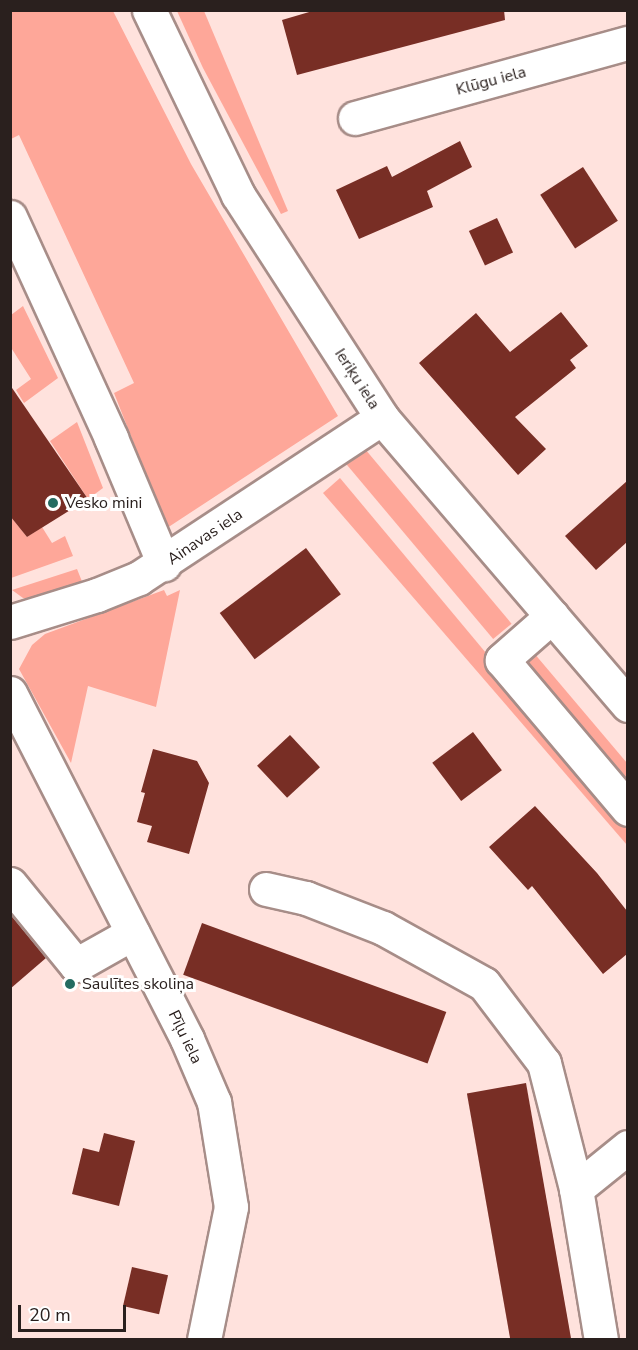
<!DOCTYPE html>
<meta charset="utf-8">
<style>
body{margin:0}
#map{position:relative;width:638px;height:1350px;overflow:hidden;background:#ffe2dd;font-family:"Nunito Sans",sans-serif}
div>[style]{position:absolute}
.green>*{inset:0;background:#fea799;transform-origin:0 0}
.building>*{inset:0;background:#782e25;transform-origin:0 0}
.roads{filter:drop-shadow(2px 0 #a78d88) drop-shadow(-2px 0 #a78d88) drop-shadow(0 2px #a78d88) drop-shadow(0 -2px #a78d88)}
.minor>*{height:33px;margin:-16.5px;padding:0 16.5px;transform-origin:16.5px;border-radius:16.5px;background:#fff}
.dots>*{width:16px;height:16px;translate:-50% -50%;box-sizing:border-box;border:3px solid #fff;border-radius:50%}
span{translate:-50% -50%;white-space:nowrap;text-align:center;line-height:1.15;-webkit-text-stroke:6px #fff;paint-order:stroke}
.street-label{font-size:16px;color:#2a201e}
.poi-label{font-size:16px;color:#2a201e}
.left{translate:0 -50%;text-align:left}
.frame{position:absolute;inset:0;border:12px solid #2a201e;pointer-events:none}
.scale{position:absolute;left:18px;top:1305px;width:108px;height:27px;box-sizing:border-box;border:3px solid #2a201e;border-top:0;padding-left:8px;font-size:18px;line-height:21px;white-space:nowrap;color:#2a201e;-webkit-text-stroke:4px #fff;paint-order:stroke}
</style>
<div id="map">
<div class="green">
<i style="clip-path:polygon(10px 11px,113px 11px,191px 164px,338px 416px,167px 528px,114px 393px,134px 383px,19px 135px,11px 139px)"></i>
<i style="clip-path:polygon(177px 11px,204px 11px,288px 211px,281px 214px,203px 68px)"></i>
<i style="clip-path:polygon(23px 306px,58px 378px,24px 403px,16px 390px,31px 379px,10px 346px,11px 315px)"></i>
<i style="clip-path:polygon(77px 422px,103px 488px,88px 499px,50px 441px)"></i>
<i style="left:365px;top:449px;width:228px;height:24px;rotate:50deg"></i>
<i style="clip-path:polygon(340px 478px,627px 822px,627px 845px,323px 493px)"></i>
<i style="clip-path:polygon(10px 516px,27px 537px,42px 527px,52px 543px,65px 536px,73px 556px,11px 578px)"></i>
<i style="clip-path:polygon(77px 569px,85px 589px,44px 600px,23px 598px,12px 590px)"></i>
<i style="clip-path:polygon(164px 590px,167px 596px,180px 590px,156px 707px,88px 686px,71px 763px,19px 669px,32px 645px,45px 634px)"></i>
<i style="clip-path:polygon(528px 646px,627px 763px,627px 795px,527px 676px)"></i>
</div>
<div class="building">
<i style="clip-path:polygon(316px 10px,504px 10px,505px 20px,297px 75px,282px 20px)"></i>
<i style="clip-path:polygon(460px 141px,472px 167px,427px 191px,433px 207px,359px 239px,336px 190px,387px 166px,392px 177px)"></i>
<i style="left:583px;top:167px;width:64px;height:51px;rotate:57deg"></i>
<i style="left:497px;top:218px;width:38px;height:31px;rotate:65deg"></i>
<i style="clip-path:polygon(561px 312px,588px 346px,570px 360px,576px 368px,515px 417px,546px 449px,518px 475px,419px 363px,476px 313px,510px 352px)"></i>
<i style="clip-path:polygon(10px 385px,88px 499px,27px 537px,10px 516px)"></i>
<i style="clip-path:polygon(627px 481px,627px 542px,596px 570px,565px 536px)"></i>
<i style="left:306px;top:548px;width:58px;height:108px;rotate:53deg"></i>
<i style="left:473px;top:732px;width:48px;height:51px;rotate:53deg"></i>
<i style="left:290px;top:735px;width:44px;height:45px;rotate:47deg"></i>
<i style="clip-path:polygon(153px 749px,197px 761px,209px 783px,189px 854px,147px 842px,152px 826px,137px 822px,145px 793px,141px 792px)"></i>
<i style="clip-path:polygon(535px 806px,597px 873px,627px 911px,627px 954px,603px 974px,532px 886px,528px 890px,489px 847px)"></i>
<i style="clip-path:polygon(10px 914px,46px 958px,10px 989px)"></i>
<i style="left:202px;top:923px;width:260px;height:55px;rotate:20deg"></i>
<i style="left:526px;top:1083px;width:261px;height:60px;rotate:80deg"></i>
<i style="clip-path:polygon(104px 1133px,135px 1141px,119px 1206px,72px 1194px,83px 1148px,99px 1152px)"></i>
<i style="left:132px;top:1267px;width:37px;height:40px;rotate:13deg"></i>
</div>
<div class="roads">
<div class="minor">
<i style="left:149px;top:10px;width:205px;rotate:64.3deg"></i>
<i style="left:238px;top:195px;width:265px;rotate:57.1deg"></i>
<i style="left:382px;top:418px;width:378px;rotate:49.4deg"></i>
<i style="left:355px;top:118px;width:283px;rotate:-15.4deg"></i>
<i style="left:10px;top:217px;width:243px;rotate:65.4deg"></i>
<i style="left:111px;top:438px;width:137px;rotate:67.2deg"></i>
<i style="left:552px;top:616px;width:67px;rotate:138.7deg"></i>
<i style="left:502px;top:660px;width:195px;rotate:49.8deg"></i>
<i style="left:10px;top:622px;width:91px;rotate:-17.2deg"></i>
<i style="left:97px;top:595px;width:45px;rotate:-22deg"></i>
<i style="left:139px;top:578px;width:291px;rotate:-33.4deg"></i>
<i style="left:10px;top:693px;width:389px;rotate:62.9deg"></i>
<i style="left:187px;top:1039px;width:69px;rotate:66.8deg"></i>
<i style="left:214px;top:1102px;width:106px;rotate:80.8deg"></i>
<i style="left:231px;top:1207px;width:136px;rotate:101.5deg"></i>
<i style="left:10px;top:884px;width:104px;rotate:50.8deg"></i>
<i style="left:76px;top:965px;width:65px;rotate:-29.3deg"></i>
<i style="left:266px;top:889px;width:41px;rotate:12.7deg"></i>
<i style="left:306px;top:898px;width:83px;rotate:21.3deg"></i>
<i style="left:383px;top:928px;width:115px;rotate:29deg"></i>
<i style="left:484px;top:984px;width:99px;rotate:52.8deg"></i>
<i style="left:544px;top:1063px;width:130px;rotate:75.7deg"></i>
<i style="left:576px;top:1189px;width:153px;rotate:80.6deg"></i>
<i style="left:576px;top:1189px;width:67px;rotate:-38.9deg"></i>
</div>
</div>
<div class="dots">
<i style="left:53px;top:503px;background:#246b61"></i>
<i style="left:70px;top:984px;background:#246b61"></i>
</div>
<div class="street-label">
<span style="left:491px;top:81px;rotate:-15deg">Klūgu iela</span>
<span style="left:357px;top:379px;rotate:57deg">Ieriķu iela</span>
<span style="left:205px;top:537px;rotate:-34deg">Ainavas iela</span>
<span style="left:185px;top:1037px;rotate:64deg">Pīļu iela</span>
</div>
<div class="poi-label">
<span class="left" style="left:65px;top:503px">Vesko mini</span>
<span class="left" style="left:82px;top:984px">Saulītes skoliņa</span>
</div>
<div class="frame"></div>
<div class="scale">20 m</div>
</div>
